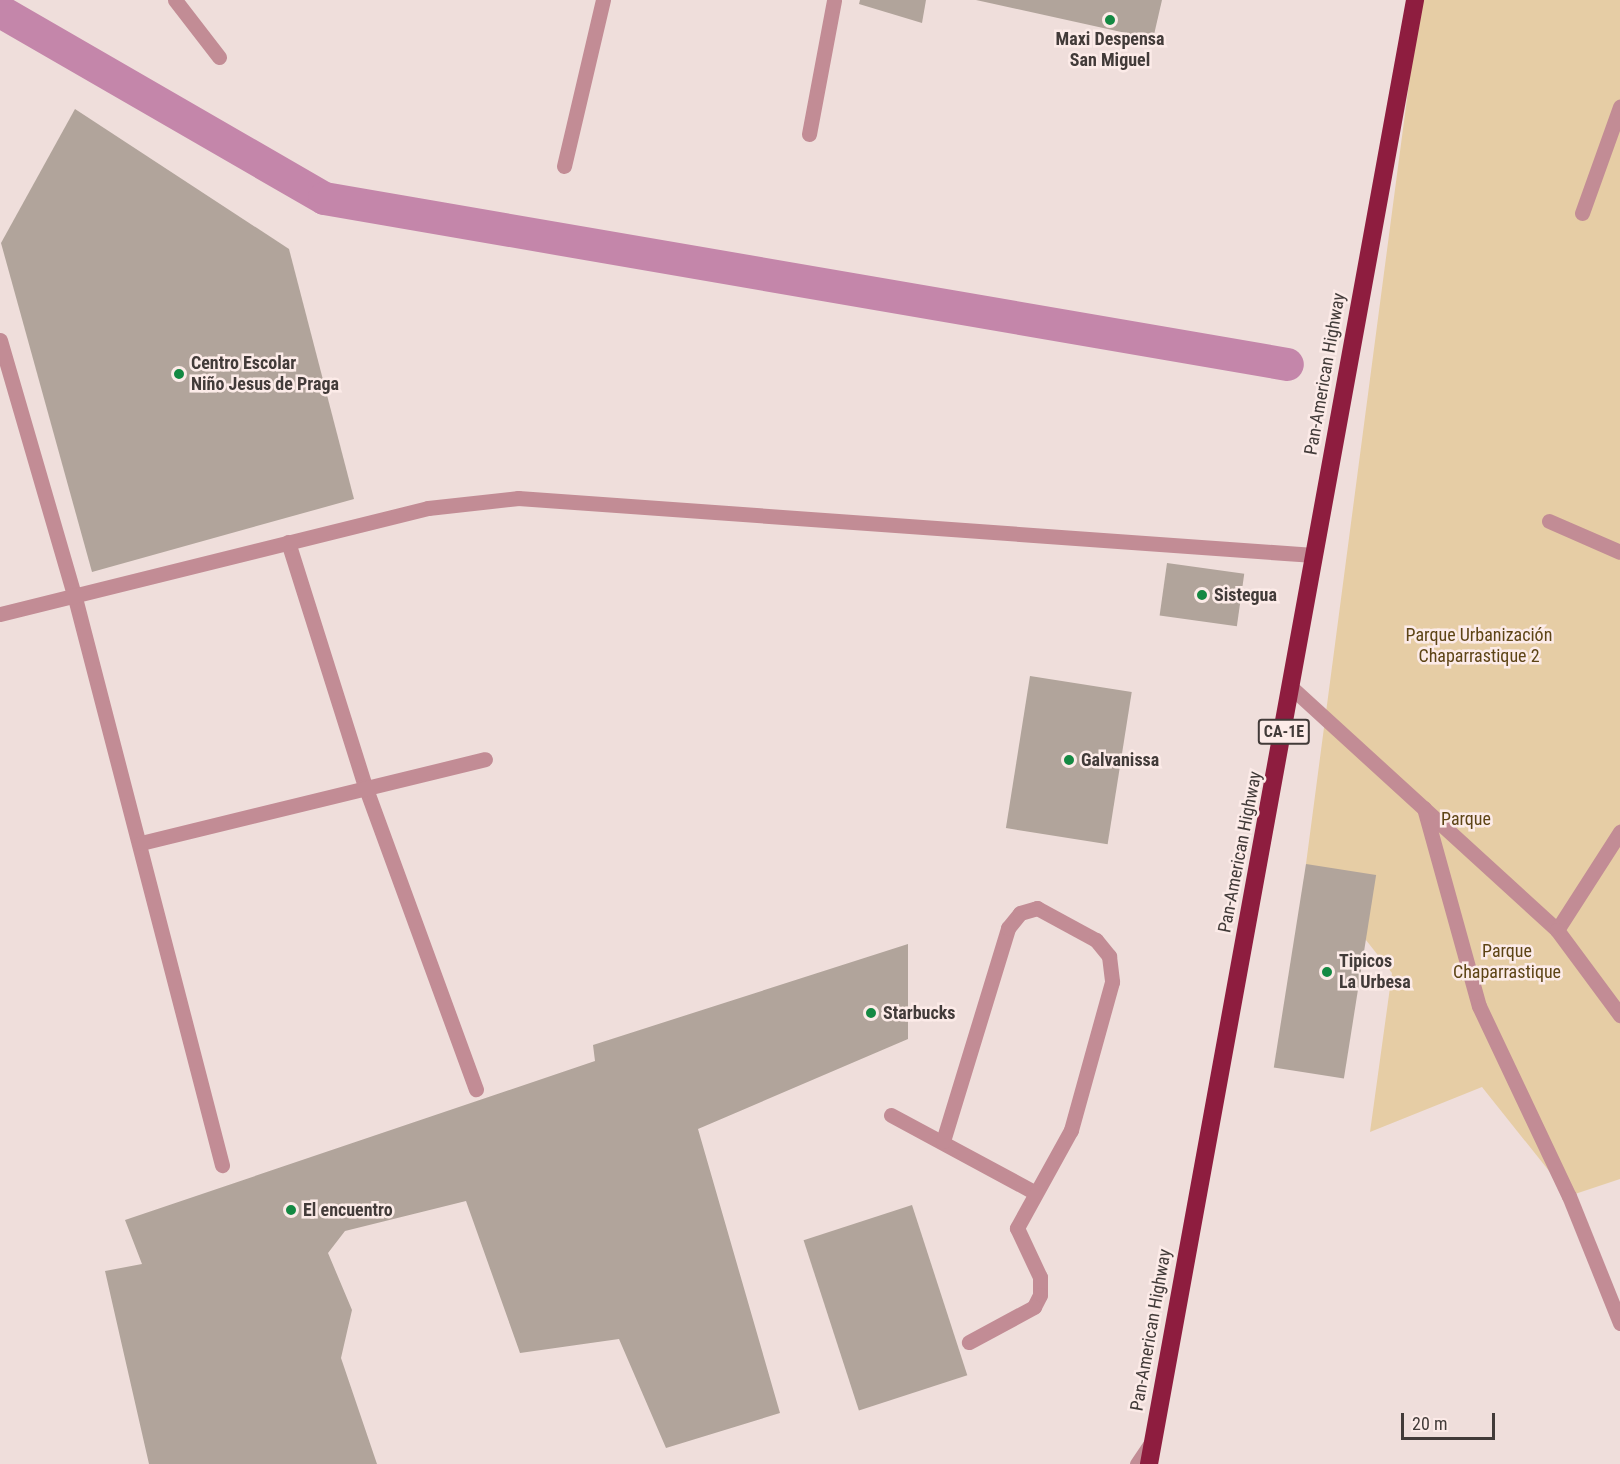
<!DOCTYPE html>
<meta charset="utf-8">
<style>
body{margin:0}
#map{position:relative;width:1620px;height:1464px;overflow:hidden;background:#efdedb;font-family:"Roboto Condensed",sans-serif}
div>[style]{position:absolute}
.green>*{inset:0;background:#e6cda5}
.canal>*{height:33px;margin:-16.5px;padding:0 16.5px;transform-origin:16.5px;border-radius:16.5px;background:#c486aa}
.building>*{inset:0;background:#b1a49b;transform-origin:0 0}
.minor>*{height:15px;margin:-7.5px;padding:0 7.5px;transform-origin:7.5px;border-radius:7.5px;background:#c28c95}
.highway>*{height:18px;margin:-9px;padding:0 9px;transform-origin:9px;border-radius:9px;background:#8e1d3f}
.dots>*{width:16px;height:16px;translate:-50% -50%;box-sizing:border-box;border:3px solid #fcebe8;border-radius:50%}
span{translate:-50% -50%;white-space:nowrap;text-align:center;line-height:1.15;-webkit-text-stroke:5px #fcebe8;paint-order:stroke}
.shield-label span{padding:2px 4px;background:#fcebe8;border:2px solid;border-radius:4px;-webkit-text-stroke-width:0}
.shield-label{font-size:16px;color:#423b39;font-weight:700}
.poi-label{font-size:18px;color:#423b39;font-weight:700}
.left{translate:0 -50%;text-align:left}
.street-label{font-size:18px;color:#423b39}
.park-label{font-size:18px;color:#5d4415}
.scale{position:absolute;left:1401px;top:1413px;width:94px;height:27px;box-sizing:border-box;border:3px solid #423b39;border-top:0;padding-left:8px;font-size:18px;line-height:21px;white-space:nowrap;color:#423b39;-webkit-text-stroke:4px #fcebe8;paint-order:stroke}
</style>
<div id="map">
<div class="green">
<i style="clip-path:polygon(1420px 0,1620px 0,1620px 1179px,1569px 1196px,1482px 1087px,1370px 1132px,1392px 973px,1306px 864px)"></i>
</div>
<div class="canal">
<i style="left:0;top:11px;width:374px;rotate:30deg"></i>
<i style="left:324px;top:198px;width:977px;rotate:9.78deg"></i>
</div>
<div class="building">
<i style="clip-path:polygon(860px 0,926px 0,922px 23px,859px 4px)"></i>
<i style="clip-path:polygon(976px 0,1162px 0,1153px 39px)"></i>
<i style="clip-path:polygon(75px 109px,289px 249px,354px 499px,92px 572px,1px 243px)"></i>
<i style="left:1167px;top:563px;width:78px;height:53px;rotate:8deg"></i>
<i style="left:1030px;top:676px;width:103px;height:154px;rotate:9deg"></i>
<i style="left:1306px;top:864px;width:71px;height:206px;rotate:9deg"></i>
<i style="clip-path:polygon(908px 944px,908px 1039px,698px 1129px,780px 1413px,666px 1448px,619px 1339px,520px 1353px,466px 1201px,345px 1231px,328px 1253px,352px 1310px,341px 1358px,377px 1464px,149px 1464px,105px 1271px,142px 1264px,125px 1220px,595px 1061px,593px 1045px)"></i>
<i style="left:912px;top:1205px;width:179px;height:114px;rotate:72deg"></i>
</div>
<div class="minor">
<i style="left:175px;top:0;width:72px;rotate:52.3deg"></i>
<i style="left:809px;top:134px;width:136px;rotate:-79.4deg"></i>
<i style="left:564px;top:166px;width:171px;rotate:-76.8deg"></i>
<i style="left:1582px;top:213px;width:113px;rotate:-70.3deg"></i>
<i style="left:0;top:340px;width:265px;rotate:73.8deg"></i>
<i style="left:74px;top:594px;width:590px;rotate:75.47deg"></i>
<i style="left:1549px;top:521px;width:77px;rotate:23.6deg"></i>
<i style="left:288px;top:542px;width:256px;rotate:72.5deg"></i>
<i style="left:365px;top:786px;width:323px;rotate:69.9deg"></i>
<i style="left:0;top:614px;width:441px;rotate:-13.9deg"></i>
<i style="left:428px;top:508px;width:91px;rotate:-6.3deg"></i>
<i style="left:518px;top:498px;width:798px;rotate:4.1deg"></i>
<i style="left:1292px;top:688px;width:359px;rotate:42.4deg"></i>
<i style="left:1557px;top:930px;width:117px;rotate:-57.3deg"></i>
<i style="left:1424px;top:808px;width:205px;rotate:74.5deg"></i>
<i style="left:1479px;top:1006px;width:210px;rotate:64.7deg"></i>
<i style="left:1569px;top:1196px;width:137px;rotate:68.1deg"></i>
<i style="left:141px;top:843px;width:354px;rotate:-13.7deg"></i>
<i style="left:1557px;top:930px;width:106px;rotate:53.5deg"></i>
<i style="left:891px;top:1115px;width:162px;rotate:28.3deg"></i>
<i style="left:943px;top:1141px;width:223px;rotate:-73deg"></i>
<i style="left:1008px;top:928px;width:19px;rotate:-51deg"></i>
<i style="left:1020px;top:913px;width:18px;rotate:-16deg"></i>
<i style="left:1037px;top:908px;width:67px;rotate:28.5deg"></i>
<i style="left:1096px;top:940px;width:21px;rotate:51deg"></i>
<i style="left:1109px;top:956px;width:26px;rotate:83deg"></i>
<i style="left:1112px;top:982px;width:154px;rotate:105.5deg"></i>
<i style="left:1071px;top:1130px;width:112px;rotate:118.9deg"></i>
<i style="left:1017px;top:1228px;width:54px;rotate:64.9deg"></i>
<i style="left:1040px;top:1277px;width:18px;rotate:90deg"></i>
<i style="left:1040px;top:1295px;width:13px;rotate:117deg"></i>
<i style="left:1034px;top:1307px;width:74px;rotate:151.7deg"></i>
<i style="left:1137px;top:1464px;width:25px;rotate:-56deg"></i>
</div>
<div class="highway">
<i style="left:1149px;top:1464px;width:1488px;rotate:-79.7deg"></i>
</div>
<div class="dots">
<i style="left:1110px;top:20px;background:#148943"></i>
<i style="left:179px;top:374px;background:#148943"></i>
<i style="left:1202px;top:595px;background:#148943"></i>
<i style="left:1069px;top:760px;background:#148943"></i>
<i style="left:1327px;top:972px;background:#148943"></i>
<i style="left:871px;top:1013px;background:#148943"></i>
<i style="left:291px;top:1210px;background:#148943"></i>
</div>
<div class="shield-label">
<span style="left:1284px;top:732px">CA-1E</span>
</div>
<div class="poi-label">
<span style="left:1110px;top:50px">Maxi Despensa<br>San Miguel</span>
<span class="left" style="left:191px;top:374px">Centro Escolar<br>Niño Jesus de Praga</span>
<span class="left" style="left:1214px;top:595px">Sistegua</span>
<span class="left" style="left:1081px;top:760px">Galvanissa</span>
<span class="left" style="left:1339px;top:972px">Tipicos<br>La Urbesa</span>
<span class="left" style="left:883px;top:1013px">Starbucks</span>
<span class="left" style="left:303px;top:1210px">El encuentro</span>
</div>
<div class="street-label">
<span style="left:1325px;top:374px;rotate:-80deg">Pan-American Highway</span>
<span style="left:1240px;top:852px;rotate:-79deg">Pan-American Highway</span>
<span style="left:1151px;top:1330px;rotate:-80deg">Pan-American Highway</span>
</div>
<div class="park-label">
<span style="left:1479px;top:646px">Parque Urbanización<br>Chaparrastique 2</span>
<span style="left:1466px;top:819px">Parque</span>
<span style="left:1507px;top:962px">Parque<br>Chaparrastique</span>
</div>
<div class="scale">20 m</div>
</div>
